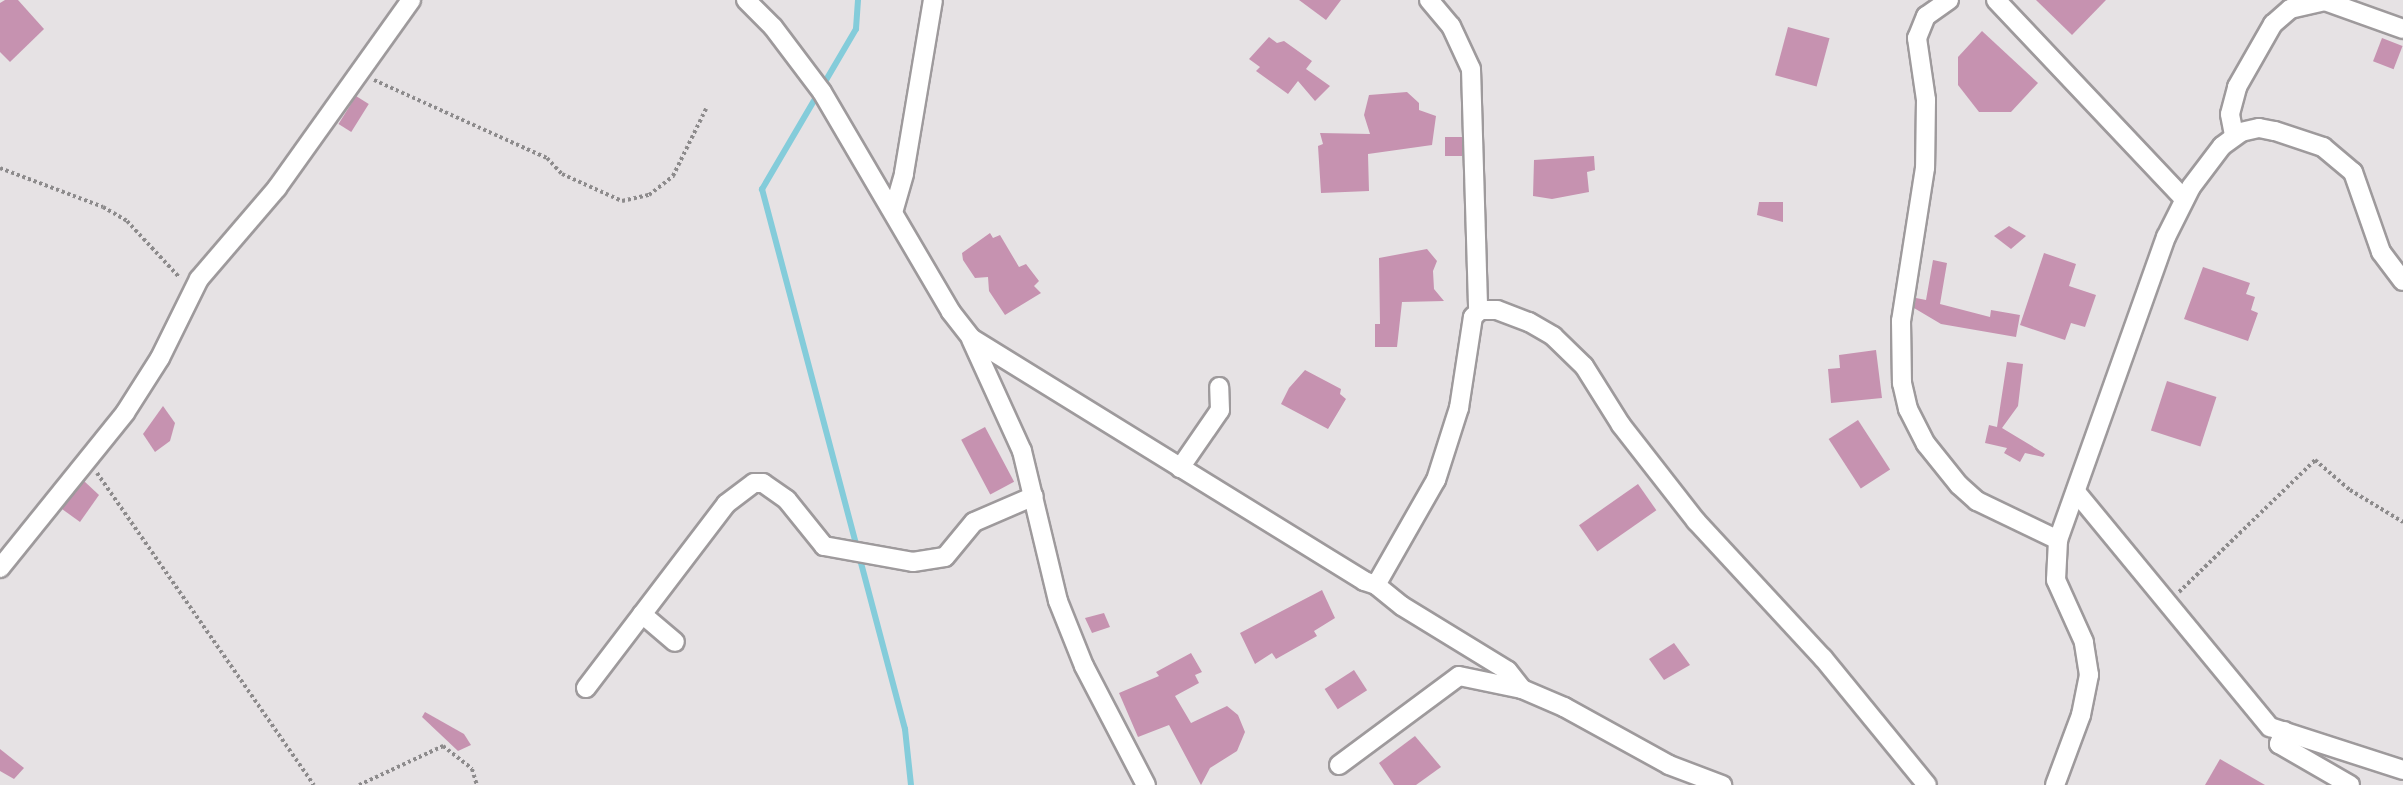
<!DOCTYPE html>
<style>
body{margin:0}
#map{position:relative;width:2403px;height:785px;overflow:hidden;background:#e6e2e4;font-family:Lato,sans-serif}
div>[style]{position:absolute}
.stream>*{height:6px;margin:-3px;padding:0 3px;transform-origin:3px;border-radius:3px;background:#84ccda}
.building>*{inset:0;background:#c692b0;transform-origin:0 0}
.path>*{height:4px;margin-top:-2px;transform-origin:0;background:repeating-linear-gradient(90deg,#8d8b8c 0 3px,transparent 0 6px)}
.roads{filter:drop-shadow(2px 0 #9e9a9c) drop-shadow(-2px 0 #9e9a9c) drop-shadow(0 2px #9e9a9c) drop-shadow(0 -2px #9e9a9c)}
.minor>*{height:18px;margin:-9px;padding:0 9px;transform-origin:9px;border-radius:9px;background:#fff}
span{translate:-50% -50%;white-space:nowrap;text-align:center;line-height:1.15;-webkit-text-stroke:4.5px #fff;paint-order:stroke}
</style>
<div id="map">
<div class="stream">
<i style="left:858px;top:0;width:29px;rotate:94deg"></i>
<i style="left:856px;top:29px;width:186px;rotate:120.4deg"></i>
<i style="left:762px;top:189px;width:559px;rotate:75.17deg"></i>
<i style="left:905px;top:729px;width:56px;rotate:83.9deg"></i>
</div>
<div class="building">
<i style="clip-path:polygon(5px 0,18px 0,44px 29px,10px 62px,0 52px,0 3px)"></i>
<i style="clip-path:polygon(1299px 0,1341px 0,1326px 20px)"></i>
<i style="clip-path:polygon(2036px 0,2106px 0,2072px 35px)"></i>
<i style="left:1788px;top:27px;width:43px;height:50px;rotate:15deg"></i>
<i style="clip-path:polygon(1982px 31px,2038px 83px,2011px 112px,1979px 112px,1958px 85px,1958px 57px)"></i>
<i style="clip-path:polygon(1269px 37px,1277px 43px,1284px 41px,1312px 61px,1306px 69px,1330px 86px,1315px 101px,1298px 81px,1288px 94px,1256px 71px,1260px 67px,1249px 59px)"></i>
<i style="left:2382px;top:38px;width:22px;height:25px;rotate:21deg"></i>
<i style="clip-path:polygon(1407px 92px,1419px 103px,1419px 110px,1436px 116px,1432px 145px,1368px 154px,1369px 191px,1321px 193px,1318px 146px,1323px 144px,1320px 133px,1370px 134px,1364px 115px,1369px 95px)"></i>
<i style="left:356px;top:96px;width:15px;height:33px;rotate:32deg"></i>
<i style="left:1445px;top:137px;width:17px;height:19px"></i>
<i style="clip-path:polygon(1594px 156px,1595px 170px,1587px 172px,1589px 192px,1552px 199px,1533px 196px,1534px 160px)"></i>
<i style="clip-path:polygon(1759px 202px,1783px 202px,1783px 222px,1757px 215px)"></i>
<i style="clip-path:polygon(2009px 226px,2026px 236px,2011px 249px,1994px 236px)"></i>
<i style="clip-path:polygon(990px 233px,993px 238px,1000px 235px,1019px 267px,1026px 264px,1039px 281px,1034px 286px,1041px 293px,1005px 315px,989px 291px,988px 277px,975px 278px,963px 260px,962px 253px)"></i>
<i style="clip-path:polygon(1427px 249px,1437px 261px,1433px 271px,1434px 289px,1444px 301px,1402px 302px,1397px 347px,1375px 347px,1375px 324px,1380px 324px,1379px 258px)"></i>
<i style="clip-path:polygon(2044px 253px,2076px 264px,2069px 286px,2096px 295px,2085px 327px,2071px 323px,2065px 340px,2020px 325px)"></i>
<i style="clip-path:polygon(1933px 260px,1947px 263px,1940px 304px,1990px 317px,1991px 310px,2020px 315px,2016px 337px,1941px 324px,1914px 308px,1916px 298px,1926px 300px)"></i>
<i style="clip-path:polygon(2203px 267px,2250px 283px,2246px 294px,2255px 297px,2251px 310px,2258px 313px,2248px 341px,2184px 319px)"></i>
<i style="clip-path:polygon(1876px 350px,1882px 398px,1831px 403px,1828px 369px,1840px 368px,1839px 355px)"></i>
<i style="clip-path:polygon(2007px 362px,2023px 364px,2018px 406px,2002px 428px,2045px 454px,2043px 457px,2025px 453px,2020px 462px,2004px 453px,2007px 448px,1985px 443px,1989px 425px,1997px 427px)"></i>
<i style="clip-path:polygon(1305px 370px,1341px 389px,1340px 394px,1346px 399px,1328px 429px,1281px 404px,1289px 388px)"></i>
<i style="left:2167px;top:381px;width:52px;height:52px;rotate:18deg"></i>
<i style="clip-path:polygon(163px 406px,175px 423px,170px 441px,155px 452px,143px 434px)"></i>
<i style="left:1858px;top:420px;width:59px;height:35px;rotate:57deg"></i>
<i style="left:985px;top:427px;width:62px;height:27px;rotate:62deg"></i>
<i style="clip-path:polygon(84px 481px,99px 495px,80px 522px,62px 509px)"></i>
<i style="left:1638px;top:484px;width:32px;height:72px;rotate:55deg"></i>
<i style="clip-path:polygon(1322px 590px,1335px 618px,1314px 631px,1317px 636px,1276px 659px,1272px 653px,1255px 664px,1240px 633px)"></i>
<i style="clip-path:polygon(1104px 613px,1110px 627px,1092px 633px,1085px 618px)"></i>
<i style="clip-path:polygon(1674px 643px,1690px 665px,1664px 680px,1649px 659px)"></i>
<i style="clip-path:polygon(1191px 653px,1202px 672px,1195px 675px,1199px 683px,1175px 696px,1191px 723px,1227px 706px,1238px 715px,1245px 732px,1237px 751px,1210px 768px,1201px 785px,1169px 725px,1138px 737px,1119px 693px,1159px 676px,1156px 672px)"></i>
<i style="left:1354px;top:670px;width:24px;height:35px;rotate:57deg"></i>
<i style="clip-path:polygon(425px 712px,464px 734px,471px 745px,458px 751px,422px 717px)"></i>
<i style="clip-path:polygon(1415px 736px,1441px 767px,1416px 785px,1394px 785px,1379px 763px)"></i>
<i style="clip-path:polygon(0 749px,24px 768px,14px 779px,0 771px)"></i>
<i style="clip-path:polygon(2220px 759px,2265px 785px,2205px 785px)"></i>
</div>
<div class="path">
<i style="left:374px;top:80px;width:190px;rotate:24.3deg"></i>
<i style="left:547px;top:158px;width:22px;rotate:47deg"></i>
<i style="left:562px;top:174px;width:66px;rotate:24.2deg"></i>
<i style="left:622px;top:201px;width:28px;rotate:-13deg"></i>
<i style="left:649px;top:195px;width:31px;rotate:-38deg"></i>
<i style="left:673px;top:176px;width:75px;rotate:-63.8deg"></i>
<i style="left:0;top:168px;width:110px;rotate:20.7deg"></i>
<i style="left:103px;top:207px;width:28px;rotate:30deg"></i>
<i style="left:127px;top:221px;width:78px;rotate:47.1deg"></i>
<i style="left:97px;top:473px;width:380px;rotate:55.2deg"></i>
<i style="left:2179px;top:592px;width:190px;rotate:-44.1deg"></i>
<i style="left:2315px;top:460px;width:46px;rotate:40.6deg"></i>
<i style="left:2350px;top:490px;width:62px;rotate:31.1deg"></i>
<i style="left:359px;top:785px;width:93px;rotate:-24.9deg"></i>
<i style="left:443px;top:746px;width:37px;rotate:38deg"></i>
<i style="left:472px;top:769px;width:17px;rotate:73deg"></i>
</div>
<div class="roads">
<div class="minor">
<i style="left:746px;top:0;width:38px;rotate:45deg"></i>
<i style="left:773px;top:27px;width:81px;rotate:53deg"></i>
<i style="left:822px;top:92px;width:255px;rotate:59.6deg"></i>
<i style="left:951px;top:312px;width:33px;rotate:52deg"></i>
<i style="left:971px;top:338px;width:462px;rotate:31.7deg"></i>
<i style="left:1364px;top:581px;width:13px;rotate:18deg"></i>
<i style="left:1376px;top:585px;width:121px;rotate:-60.3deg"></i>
<i style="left:1436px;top:480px;width:76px;rotate:-72.3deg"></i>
<i style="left:1459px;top:408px;width:92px;rotate:-81.3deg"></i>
<i style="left:1473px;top:317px;width:10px;rotate:-45deg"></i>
<i style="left:1480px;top:310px;width:17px"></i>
<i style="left:1497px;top:310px;width:34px;rotate:21deg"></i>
<i style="left:1529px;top:322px;width:28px;rotate:30deg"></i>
<i style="left:1553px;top:336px;width:43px;rotate:44.1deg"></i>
<i style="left:1584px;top:366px;width:70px;rotate:57.9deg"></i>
<i style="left:1621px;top:425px;width:122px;rotate:52deg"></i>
<i style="left:1696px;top:521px;width:187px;rotate:47.2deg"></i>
<i style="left:1823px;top:658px;width:164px;rotate:50.7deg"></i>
<i style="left:1429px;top:0;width:34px;rotate:50deg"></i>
<i style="left:1451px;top:26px;width:47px;rotate:65.1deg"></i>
<i style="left:1471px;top:69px;width:243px;rotate:88.3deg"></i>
<i style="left:1949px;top:0;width:28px;rotate:145deg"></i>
<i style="left:1926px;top:16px;width:24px;rotate:112deg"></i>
<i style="left:1917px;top:38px;width:63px;rotate:81.7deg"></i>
<i style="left:1926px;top:100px;width:68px;rotate:90.8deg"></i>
<i style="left:1925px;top:168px;width:155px;rotate:98.9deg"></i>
<i style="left:1901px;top:321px;width:62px;rotate:89.1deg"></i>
<i style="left:1902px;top:383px;width:27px;rotate:77deg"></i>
<i style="left:1908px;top:409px;width:39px;rotate:63deg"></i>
<i style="left:1926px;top:444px;width:53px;rotate:51.2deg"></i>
<i style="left:1959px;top:485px;width:24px;rotate:42deg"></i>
<i style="left:1977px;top:501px;width:90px;rotate:25.7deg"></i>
<i style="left:1996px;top:0;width:274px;rotate:46.6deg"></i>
<i style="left:2234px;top:135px;width:21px;rotate:-101deg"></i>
<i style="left:2230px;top:114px;width:28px;rotate:-75deg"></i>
<i style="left:2237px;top:87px;width:73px;rotate:-60.3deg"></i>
<i style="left:2273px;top:24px;width:23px;rotate:-41deg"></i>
<i style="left:2290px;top:9px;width:36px;rotate:-13deg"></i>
<i style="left:2325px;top:1px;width:83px;rotate:19.7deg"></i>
<i style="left:894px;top:209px;width:37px;rotate:-74deg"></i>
<i style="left:904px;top:173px;width:175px;rotate:-80.5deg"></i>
<i style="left:971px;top:339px;width:123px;rotate:65.5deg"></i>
<i style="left:1022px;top:451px;width:154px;rotate:76.5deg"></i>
<i style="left:1058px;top:601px;width:70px;rotate:68.2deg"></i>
<i style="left:1084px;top:666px;width:134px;rotate:62.5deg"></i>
<i style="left:1180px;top:468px;width:70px;rotate:-55.4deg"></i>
<i style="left:1220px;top:410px;width:23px;rotate:-92deg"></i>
<i style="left:2076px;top:492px;width:305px;rotate:50.5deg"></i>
<i style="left:2270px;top:727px;width:140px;rotate:17.9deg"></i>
<i style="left:0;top:568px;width:199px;rotate:-51.1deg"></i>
<i style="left:125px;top:413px;width:65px;rotate:-57.5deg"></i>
<i style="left:160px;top:358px;width:88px;rotate:-63.7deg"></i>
<i style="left:199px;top:279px;width:120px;rotate:-49.4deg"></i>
<i style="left:277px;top:188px;width:231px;rotate:-54.5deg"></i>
<i style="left:1376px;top:585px;width:33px;rotate:39deg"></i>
<i style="left:1402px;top:606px;width:124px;rotate:31.5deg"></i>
<i style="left:1508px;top:671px;width:23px;rotate:52deg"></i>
<i style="left:1522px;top:689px;width:46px;rotate:23.2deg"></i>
<i style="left:1564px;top:707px;width:120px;rotate:28.9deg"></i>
<i style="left:1669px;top:765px;width:57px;rotate:20.7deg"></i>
<i style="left:642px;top:614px;width:43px;rotate:40.3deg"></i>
<i style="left:586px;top:688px;width:231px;rotate:-52.7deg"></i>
<i style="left:726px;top:504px;width:35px;rotate:-37deg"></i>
<i style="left:754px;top:483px;width:9px"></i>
<i style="left:763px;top:483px;width:29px;rotate:35deg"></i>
<i style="left:787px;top:500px;width:59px;rotate:51.2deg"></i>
<i style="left:824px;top:546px;width:90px;rotate:10.2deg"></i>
<i style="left:913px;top:562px;width:32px;rotate:-9deg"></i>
<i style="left:945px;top:557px;width:45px;rotate:-50.4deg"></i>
<i style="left:974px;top:522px;width:65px;rotate:-23.4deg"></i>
<i style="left:2284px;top:731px;width:14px;rotate:111deg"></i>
<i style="left:2279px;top:744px;width:82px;rotate:30deg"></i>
<i style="left:1339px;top:765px;width:149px;rotate:-36.6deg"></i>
<i style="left:1459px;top:676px;width:64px;rotate:11.7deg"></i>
<i style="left:2055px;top:785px;width:75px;rotate:-69.6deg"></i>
<i style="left:2081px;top:715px;width:41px;rotate:-78.7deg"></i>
<i style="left:2089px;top:675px;width:33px;rotate:-99deg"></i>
<i style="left:2084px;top:642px;width:68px;rotate:-114.3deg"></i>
<i style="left:2056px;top:580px;width:40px;rotate:-87.1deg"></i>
<i style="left:2058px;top:540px;width:322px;rotate:-70.4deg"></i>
<i style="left:2166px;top:237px;width:56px;rotate:-63.4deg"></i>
<i style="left:2191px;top:187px;width:51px;rotate:-52.9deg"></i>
<i style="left:2222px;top:146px;width:24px;rotate:-36deg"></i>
<i style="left:2241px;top:132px;width:18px;rotate:-13deg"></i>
<i style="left:2259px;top:128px;width:16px;rotate:11deg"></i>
<i style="left:2275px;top:131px;width:51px;rotate:18.4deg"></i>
<i style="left:2323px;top:147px;width:39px;rotate:40deg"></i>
<i style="left:2353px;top:172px;width:85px;rotate:70.7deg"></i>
<i style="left:2381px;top:252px;width:36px;rotate:53deg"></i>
</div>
</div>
</div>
